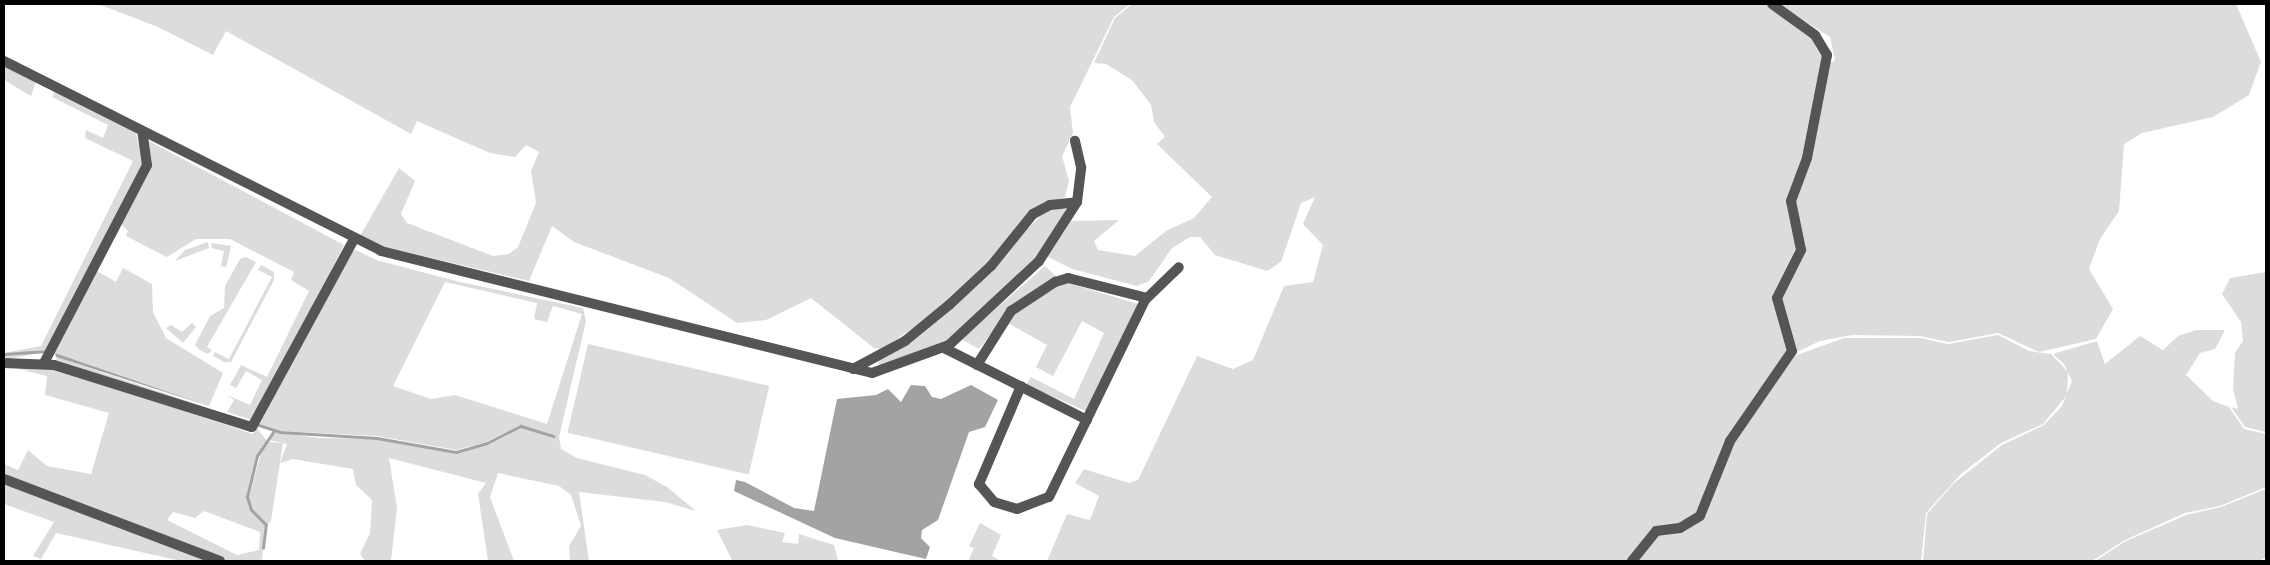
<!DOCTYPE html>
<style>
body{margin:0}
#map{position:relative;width:2270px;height:565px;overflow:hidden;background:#fff;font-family:"Work Sans",sans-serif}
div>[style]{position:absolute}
.green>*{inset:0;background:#dcdcdc;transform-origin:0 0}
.water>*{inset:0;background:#a3a3a3}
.stream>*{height:2.5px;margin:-1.25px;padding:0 1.25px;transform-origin:1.25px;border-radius:1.25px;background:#a3a3a3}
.minor>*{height:10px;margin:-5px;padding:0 5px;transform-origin:5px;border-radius:5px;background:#555}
span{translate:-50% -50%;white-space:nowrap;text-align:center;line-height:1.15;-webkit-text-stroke:5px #fff;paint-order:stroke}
.frame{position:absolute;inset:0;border:5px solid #000;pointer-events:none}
</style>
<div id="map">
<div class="green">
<i style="clip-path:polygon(98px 4px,1130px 4px,1114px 17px,1070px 107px,1073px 133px,1062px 156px,1069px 181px,1065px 197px,1032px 210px,989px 261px,927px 318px,883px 349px,874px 348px,811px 298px,766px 320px,737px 323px,669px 278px,574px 242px,552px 226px,529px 281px,380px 246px,360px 236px,399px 168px,415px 181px,401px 214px,407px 223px,493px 256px,509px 254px,518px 247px,536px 203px,531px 171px,539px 152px,526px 145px,515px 157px,490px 153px,417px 121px,411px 134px,226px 31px,213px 55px,158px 27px)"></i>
<i style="clip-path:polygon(1132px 4px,1769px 4px,1821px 46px,1824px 62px,1807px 143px,1791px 188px,1797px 245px,1776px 289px,1788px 348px,1727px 440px,1698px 514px,1679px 525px,1654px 527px,1627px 561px,1047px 561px,1067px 514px,1090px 520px,1099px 496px,1075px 483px,1084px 469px,1129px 483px,1138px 480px,1197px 356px,1233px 369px,1253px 360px,1284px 286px,1313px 282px,1323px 245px,1303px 224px,1315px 197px,1301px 203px,1281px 262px,1267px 271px,1215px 255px,1200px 237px,1190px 237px,1172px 248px,1149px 281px,1137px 286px,1072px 269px,1048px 257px,1071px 221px,1119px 220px,1094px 241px,1098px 250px,1135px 256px,1166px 231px,1194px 218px,1212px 197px,1157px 144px,1165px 137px,1154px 122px,1151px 105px,1132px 80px,1106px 64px,1094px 63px,1115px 18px)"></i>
<i style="clip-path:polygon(1777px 4px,2236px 4px,2261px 62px,2249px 95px,2213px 117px,2142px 133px,2124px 144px,2119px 211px,2100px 239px,2089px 269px,2113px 309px,2096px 339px,2039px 352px,1998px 333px,1949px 342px,1920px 336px,1852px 335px,1820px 341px,1795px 353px,1779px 296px,1801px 259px,1794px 202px,1828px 65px,1835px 60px,1830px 37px)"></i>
<i style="clip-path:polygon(4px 66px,36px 82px,31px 96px,4px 80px)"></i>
<i style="clip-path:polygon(55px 91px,135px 130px,144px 165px,46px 350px,4px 353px,41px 346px,133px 161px,85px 138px,86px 130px,103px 138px,108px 125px,52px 97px)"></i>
<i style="clip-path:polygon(149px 141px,344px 245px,255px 421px,227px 412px,234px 400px,227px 395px,250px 405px,262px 380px,246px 371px,236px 388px,230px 385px,241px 365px,267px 377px,309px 291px,291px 280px,294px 272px,230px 239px,196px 239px,167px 257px,126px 236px,128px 231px,121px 224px,151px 163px)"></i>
<i style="clip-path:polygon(1048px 209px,1065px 209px,1066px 214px,1030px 265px,947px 341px,880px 367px,878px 362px,908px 342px)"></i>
<i style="clip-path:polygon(208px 242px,209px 248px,175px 261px,185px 250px)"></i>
<i style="clip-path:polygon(211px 243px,231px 246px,226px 267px,221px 266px,224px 251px,212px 248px)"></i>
<i style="clip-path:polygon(evenodd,356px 250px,376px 260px,460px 282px,583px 308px,586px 321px,559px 437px,561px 449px,577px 458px,645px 475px,667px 487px,696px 511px,665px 502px,579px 492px,589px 561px,570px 561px,569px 546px,581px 526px,571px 495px,559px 486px,498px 473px,490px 497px,514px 561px,488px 561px,478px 494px,486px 483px,389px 458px,397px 508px,391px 561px,365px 561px,360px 554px,370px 533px,372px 500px,356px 485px,353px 469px,293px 459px,280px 463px,287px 444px,269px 440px,275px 432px,319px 438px,377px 439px,456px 453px,488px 445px,521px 427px,554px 436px,520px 425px,486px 442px,456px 450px,377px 436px,280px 431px,260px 424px,349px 253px,356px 250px,445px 282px,537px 303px,534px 319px,547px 322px,553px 306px,582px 314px,547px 424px,455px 395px,431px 399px,393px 386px,445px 282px)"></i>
<i style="clip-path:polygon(246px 257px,256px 262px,207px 347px,212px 350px,208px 354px,200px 350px,195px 345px,210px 316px,224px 308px,225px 286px,240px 259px)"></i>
<i style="clip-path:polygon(261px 265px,274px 272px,274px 280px,231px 362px,224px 362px,213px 356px,215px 352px,229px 359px,272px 277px,258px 270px)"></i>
<i style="clip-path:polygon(1045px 266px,1057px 277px,1011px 307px,979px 349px,961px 339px)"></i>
<i style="clip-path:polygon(123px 268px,152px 284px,153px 312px,166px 338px,223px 373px,209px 406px,55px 353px,97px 271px,116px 282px)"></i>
<i style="clip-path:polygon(2266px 272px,2266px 432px,2245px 427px,2231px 407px,2238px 409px,2233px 390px,2235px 353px,2243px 341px,2241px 322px,2222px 294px,2230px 278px)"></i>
<i style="clip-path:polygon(1065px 282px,1138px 304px,1086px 411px,1026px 385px,1031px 377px,1074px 399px,1104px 333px,1082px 321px,1053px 376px,1036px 367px,1047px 345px,1006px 322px,1042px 292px)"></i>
<i style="clip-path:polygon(192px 323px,196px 327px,183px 343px,166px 328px,171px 325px,182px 332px)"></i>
<i style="clip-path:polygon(2196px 330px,2225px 330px,2215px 349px,2200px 353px,2186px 375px,2213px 401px,2229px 407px,2244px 429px,2266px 434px,2266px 487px,2220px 506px,2185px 513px,2125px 540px,2092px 561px,1923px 561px,1927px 514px,1954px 483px,2002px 445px,2044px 425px,2062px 406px,2072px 381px,2064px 364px,2053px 354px,2097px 341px,2105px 364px,2140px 336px,2163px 350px,2178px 336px)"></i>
<i style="clip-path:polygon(1998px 335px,2029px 351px,2051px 354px,2068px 372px,2067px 395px,2043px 424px,2001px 443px,1961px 474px,1926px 513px,1921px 561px,1638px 561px,1658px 532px,1696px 524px,1733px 444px,1794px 356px,1844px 338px,1920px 338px,1948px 344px)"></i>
<i style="left:588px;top:344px;width:186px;height:91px;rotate:13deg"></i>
<i style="clip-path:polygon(30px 350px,43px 352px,4px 360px,4px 355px)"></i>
<i style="clip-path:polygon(56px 357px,208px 408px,58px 362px)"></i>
<i style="clip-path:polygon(evenodd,7px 366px,54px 367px,253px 434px,257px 428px,267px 441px,256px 457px,247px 496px,248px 502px,262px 449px,268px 442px,283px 443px,271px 521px,266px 525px,248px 504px,265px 525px,262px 561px,228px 561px,4px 475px,4px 464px,18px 470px,28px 450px,47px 466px,91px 474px,109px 413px,45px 395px,47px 376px,7px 366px,204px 511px,260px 532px,259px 550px,237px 555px,167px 520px,173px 512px,195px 518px,204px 511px)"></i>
<i style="clip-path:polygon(4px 482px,213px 561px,181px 561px,56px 533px,41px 559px,33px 556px,54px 522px,4px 504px)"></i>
<i style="clip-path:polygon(2266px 489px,2266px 557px,2259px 561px,2095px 561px,2126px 541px,2186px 515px,2221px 507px)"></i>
<i style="clip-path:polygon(980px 523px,1001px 535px,992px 556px,1001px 561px,968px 561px,974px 548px,969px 546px)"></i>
<i style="clip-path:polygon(747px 525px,785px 533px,782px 542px,798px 544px,799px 534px,834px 545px,838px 560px,732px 560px,717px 530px)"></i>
</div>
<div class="water">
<i style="clip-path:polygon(55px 353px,209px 406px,56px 357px)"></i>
<i style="clip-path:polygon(911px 385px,925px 386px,932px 397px,941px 399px,971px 385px,998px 400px,985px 427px,969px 432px,938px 520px,922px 530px,921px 538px,930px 547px,926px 559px,835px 538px,734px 491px,736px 480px,745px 482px,794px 508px,814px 511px,837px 399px,876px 395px,888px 389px,901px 402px)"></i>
</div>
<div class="stream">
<i style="left:4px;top:354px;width:39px;rotate:-4deg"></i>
<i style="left:259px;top:425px;width:22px;rotate:18deg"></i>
<i style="left:280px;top:432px;width:97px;rotate:3.5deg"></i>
<i style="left:377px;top:438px;width:80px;rotate:10deg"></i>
<i style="left:456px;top:452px;width:32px;rotate:-16deg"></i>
<i style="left:487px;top:443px;width:38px;rotate:-27deg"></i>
<i style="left:521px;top:426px;width:34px;rotate:17deg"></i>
<i style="left:263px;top:548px;width:23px;rotate:-83deg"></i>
<i style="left:266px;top:525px;width:21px;rotate:-135deg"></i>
<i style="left:251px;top:510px;width:14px;rotate:-107deg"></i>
<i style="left:247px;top:497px;width:42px;rotate:-76.3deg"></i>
<i style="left:257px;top:456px;width:30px;rotate:-56deg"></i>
</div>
<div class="minor">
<i style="left:4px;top:61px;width:422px;rotate:26.7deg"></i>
<i style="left:381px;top:251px;width:506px;rotate:13.95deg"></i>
<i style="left:872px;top:373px;width:82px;rotate:-20deg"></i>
<i style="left:949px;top:345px;width:123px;rotate:-43deg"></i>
<i style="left:1039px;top:261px;width:70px;rotate:-57.2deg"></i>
<i style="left:1077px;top:202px;width:35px;rotate:-83deg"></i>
<i style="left:1081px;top:167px;width:27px;rotate:-103deg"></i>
<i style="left:944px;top:348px;width:160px;rotate:26.7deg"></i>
<i style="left:4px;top:363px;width:50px;rotate:2.3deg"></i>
<i style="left:54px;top:365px;width:207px;rotate:17.4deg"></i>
<i style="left:252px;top:427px;width:214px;rotate:-61.5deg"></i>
<i style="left:44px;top:363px;width:223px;rotate:-62.5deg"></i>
<i style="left:147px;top:165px;width:34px;rotate:-98deg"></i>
<i style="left:977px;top:365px;width:64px;rotate:-57.8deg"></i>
<i style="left:1011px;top:311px;width:53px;rotate:-33.4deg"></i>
<i style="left:1055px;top:282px;width:14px;rotate:-17deg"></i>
<i style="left:1068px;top:278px;width:81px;rotate:14.2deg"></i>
<i style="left:853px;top:369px;width:59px;rotate:-28.3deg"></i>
<i style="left:905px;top:341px;width:57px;rotate:-39.3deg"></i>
<i style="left:949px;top:305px;width:57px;rotate:-42.9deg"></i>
<i style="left:991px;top:266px;width:67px;rotate:-51.1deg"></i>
<i style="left:1033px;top:214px;width:19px;rotate:-28deg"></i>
<i style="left:1050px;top:205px;width:27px;rotate:-6deg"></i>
<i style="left:1021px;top:386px;width:107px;rotate:113.2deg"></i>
<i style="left:979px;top:484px;width:23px;rotate:50deg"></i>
<i style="left:994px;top:502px;width:24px;rotate:17deg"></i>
<i style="left:1017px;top:509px;width:34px;rotate:-21deg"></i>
<i style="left:1049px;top:497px;width:219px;rotate:-64deg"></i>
<i style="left:1145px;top:300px;width:47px;rotate:-44.1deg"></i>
<i style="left:4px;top:479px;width:231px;rotate:20.8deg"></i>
<i style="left:1632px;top:561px;width:38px;rotate:-51deg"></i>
<i style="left:1656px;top:531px;width:24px;rotate:-7deg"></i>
<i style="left:1680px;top:528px;width:23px;rotate:-31deg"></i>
<i style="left:1700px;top:516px;width:81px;rotate:-68.2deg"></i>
<i style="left:1730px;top:441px;width:109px;rotate:-55.4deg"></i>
<i style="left:1792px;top:351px;width:55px;rotate:-105.8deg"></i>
<i style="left:1777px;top:298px;width:54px;rotate:-63.4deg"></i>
<i style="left:1801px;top:250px;width:50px;rotate:-101.5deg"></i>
<i style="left:1791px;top:201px;width:46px;rotate:-69.6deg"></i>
<i style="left:1807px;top:158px;width:105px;rotate:-79deg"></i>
<i style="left:1827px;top:55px;width:23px;rotate:-121deg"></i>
<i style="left:1815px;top:35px;width:53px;rotate:-144.2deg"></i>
</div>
<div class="frame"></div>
</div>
